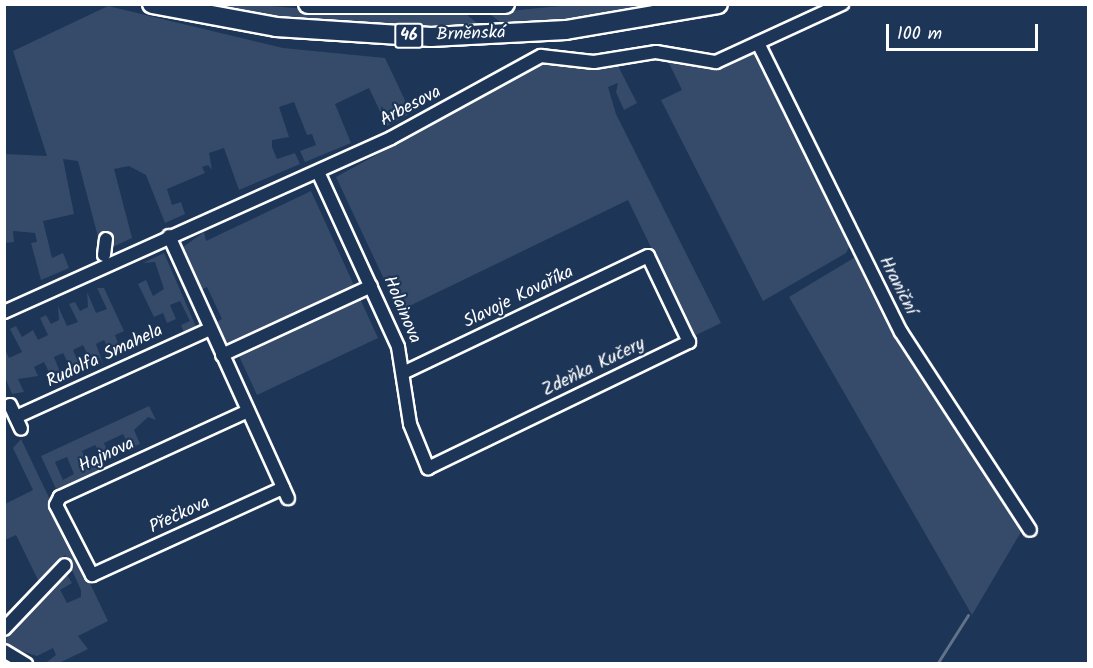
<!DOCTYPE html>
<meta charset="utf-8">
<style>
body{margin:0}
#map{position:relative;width:1093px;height:668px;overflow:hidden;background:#1d3557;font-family:Kalam,sans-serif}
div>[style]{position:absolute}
.green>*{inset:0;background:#364b69}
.stream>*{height:3px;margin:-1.5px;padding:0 1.5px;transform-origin:1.5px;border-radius:1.5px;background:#617289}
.roads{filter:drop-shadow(2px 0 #fff) drop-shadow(-2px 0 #fff) drop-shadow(0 2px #fff) drop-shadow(0 -2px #fff)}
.street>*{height:12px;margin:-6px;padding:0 6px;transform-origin:6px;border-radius:6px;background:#1d3557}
.primary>*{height:18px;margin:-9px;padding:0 9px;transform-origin:9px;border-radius:9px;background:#1d3557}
span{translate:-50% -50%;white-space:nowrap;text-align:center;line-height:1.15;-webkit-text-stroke:4.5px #1d3557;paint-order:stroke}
.shield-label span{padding:2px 4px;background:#1d3557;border:2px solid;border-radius:4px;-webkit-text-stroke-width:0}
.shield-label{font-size:16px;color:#fff;font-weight:700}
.street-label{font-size:18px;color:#fff}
.frame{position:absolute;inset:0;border:6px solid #fff;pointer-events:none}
.scale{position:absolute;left:886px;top:24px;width:152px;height:27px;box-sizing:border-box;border:3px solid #fff;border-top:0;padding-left:8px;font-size:18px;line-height:21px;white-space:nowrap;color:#fff;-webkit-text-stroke:4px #1d3557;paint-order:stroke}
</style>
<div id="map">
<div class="green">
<i style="clip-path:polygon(249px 4px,362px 14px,466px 14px,485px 30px,300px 22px,189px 5px)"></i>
<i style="clip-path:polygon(581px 4px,658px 5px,509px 28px,488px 13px)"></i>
<i style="clip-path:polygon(108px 6px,283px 48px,385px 58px,411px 113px,387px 126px,369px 88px,335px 104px,351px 143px,305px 162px,300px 151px,316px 145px,312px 134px,307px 135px,294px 102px,279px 107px,289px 137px,272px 140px,272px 147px,277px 159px,295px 153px,300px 164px,239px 190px,224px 148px,209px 153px,212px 170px,208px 165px,202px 167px,205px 173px,167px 189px,172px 205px,181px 202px,185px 214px,165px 223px,146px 175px,129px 166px,114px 169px,132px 238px,102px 252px,78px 161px,63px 159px,74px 214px,43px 221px,52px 258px,63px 253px,69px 268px,41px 280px,31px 243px,37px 242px,35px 233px,13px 231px,14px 242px,5px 243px,4px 154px,47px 156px,13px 51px)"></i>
<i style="clip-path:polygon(754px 51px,850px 245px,846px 253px,763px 301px,661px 100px,682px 90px,667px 59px,714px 71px)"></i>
<i style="clip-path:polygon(569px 60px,590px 68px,617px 64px,637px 103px,624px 110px,616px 92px,618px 83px,608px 87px,616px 114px,721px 323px,694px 336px,628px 200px,399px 311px,336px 177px,539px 66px)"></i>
<i style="clip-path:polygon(311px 191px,378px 338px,257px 395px,234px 345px,224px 344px,213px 324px,222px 319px,207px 287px,200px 290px,183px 247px,204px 232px,206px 241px)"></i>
<i style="clip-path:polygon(164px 253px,197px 329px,185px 335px,181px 325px,190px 321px,180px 301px,170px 305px,176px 319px,167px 323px,163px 313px,154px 317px,138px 284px,146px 280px,153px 296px,164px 289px,155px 262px,143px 263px)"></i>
<i style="clip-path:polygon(857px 256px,917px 365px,1020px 520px,1021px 532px,972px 615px,789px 297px)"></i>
<i style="clip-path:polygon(97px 288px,104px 288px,124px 331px,115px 335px,122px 355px,118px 346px,109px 350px,104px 340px,96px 344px,103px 364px,98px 355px,90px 359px,83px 345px,73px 350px,79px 364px,70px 367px,63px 353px,54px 357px,60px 372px,51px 376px,44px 362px,34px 367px,38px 376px,18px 379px,24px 392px,12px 394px,5px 377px,5px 349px,9px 358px,22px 352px,10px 329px,16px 326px,22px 337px,33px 330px,38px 340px,48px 335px,40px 318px,46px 315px,51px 324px,59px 320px,58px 306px,67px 326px,78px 322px,69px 304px,75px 302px,80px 311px,88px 307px,87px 292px,96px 313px,107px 309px)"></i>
<i style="clip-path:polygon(evenodd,149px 406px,156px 420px,148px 417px,134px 430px,140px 444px,130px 448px,123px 434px,104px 443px,110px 458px,105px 460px,95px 445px,82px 451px,88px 465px,95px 463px,99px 471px,57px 491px,41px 456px,149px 406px,67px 457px,74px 474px,63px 480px,55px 462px,67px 457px)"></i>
<i style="clip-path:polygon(21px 439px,108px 621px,78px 636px,88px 649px,59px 663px,44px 664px,56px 655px,53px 648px,37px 656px,5px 646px,5px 640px,67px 575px,72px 583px,60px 590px,67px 603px,81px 597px,81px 590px,65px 555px,39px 582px,16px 535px,5px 540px,5px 504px,33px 490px,13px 448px)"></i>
</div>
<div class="stream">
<i style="left:937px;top:664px;width:58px;rotate:-57.7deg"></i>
</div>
<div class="roads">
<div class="street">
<i style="left:758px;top:43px;width:322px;rotate:63.7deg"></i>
<i style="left:901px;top:332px;width:236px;rotate:56.9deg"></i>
<i style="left:318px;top:172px;width:192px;rotate:65.4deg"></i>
<i style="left:398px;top:347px;width:78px;rotate:81.1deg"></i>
<i style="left:410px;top:424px;width:48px;rotate:67.8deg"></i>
<i style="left:428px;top:468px;width:290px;rotate:-25.8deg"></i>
<i style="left:689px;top:342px;width:95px;rotate:-115.5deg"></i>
<i style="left:648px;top:256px;width:269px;rotate:154.5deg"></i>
<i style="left:169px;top:236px;width:288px;rotate:65.6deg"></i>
<i style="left:104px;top:255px;width:16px;rotate:-83deg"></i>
<i style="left:4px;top:312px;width:424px;rotate:-24.2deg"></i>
<i style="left:391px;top:138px;width:171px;rotate:-28.7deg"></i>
<i style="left:541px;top:56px;width:53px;rotate:6.5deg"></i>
<i style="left:594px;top:62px;width:63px;rotate:-9.2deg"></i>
<i style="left:656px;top:52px;width:61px;rotate:9.5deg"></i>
<i style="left:716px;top:62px;width:139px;rotate:-24.7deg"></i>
<i style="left:222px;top:355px;width:164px;rotate:-24.8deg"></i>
<i style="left:10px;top:405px;width:26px;rotate:65deg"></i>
<i style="left:248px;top:411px;width:207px;rotate:155.4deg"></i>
<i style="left:60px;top:497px;width:9px;rotate:117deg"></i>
<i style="left:56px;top:505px;width:79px;rotate:62.8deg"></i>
<i style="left:92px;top:575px;width:210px;rotate:-24.5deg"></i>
<i style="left:16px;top:417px;width:213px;rotate:-24.4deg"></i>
<i style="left:4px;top:629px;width:88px;rotate:-46.4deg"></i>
<i style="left:4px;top:651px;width:26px;rotate:31deg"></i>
</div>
<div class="primary">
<i style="left:152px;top:4px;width:126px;rotate:10.5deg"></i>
<i style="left:276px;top:27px;width:155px;rotate:3.7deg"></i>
<i style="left:431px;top:37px;width:135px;rotate:-3deg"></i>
<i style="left:566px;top:30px;width:154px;rotate:-9.7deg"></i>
<i style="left:308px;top:4px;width:197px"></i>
</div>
</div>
<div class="shield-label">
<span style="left:409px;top:36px">46</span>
</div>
<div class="street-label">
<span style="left:471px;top:35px;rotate:-2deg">Brněnská</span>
<span style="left:411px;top:107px;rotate:-28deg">Arbesova</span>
<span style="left:897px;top:286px;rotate:63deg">Hraniční</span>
<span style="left:519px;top:298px;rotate:-26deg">Slavoje Kovaříka</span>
<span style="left:401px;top:310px;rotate:67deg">Holainova</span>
<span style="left:105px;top:357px;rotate:-25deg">Rudolfa Smahela</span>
<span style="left:594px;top:368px;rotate:-26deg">Zdeňka Kučery</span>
<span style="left:107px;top:456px;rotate:-25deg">Hajnova</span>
<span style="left:180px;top:516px;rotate:-25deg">Přečkova</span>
</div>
<div class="frame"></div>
<div class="scale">100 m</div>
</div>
